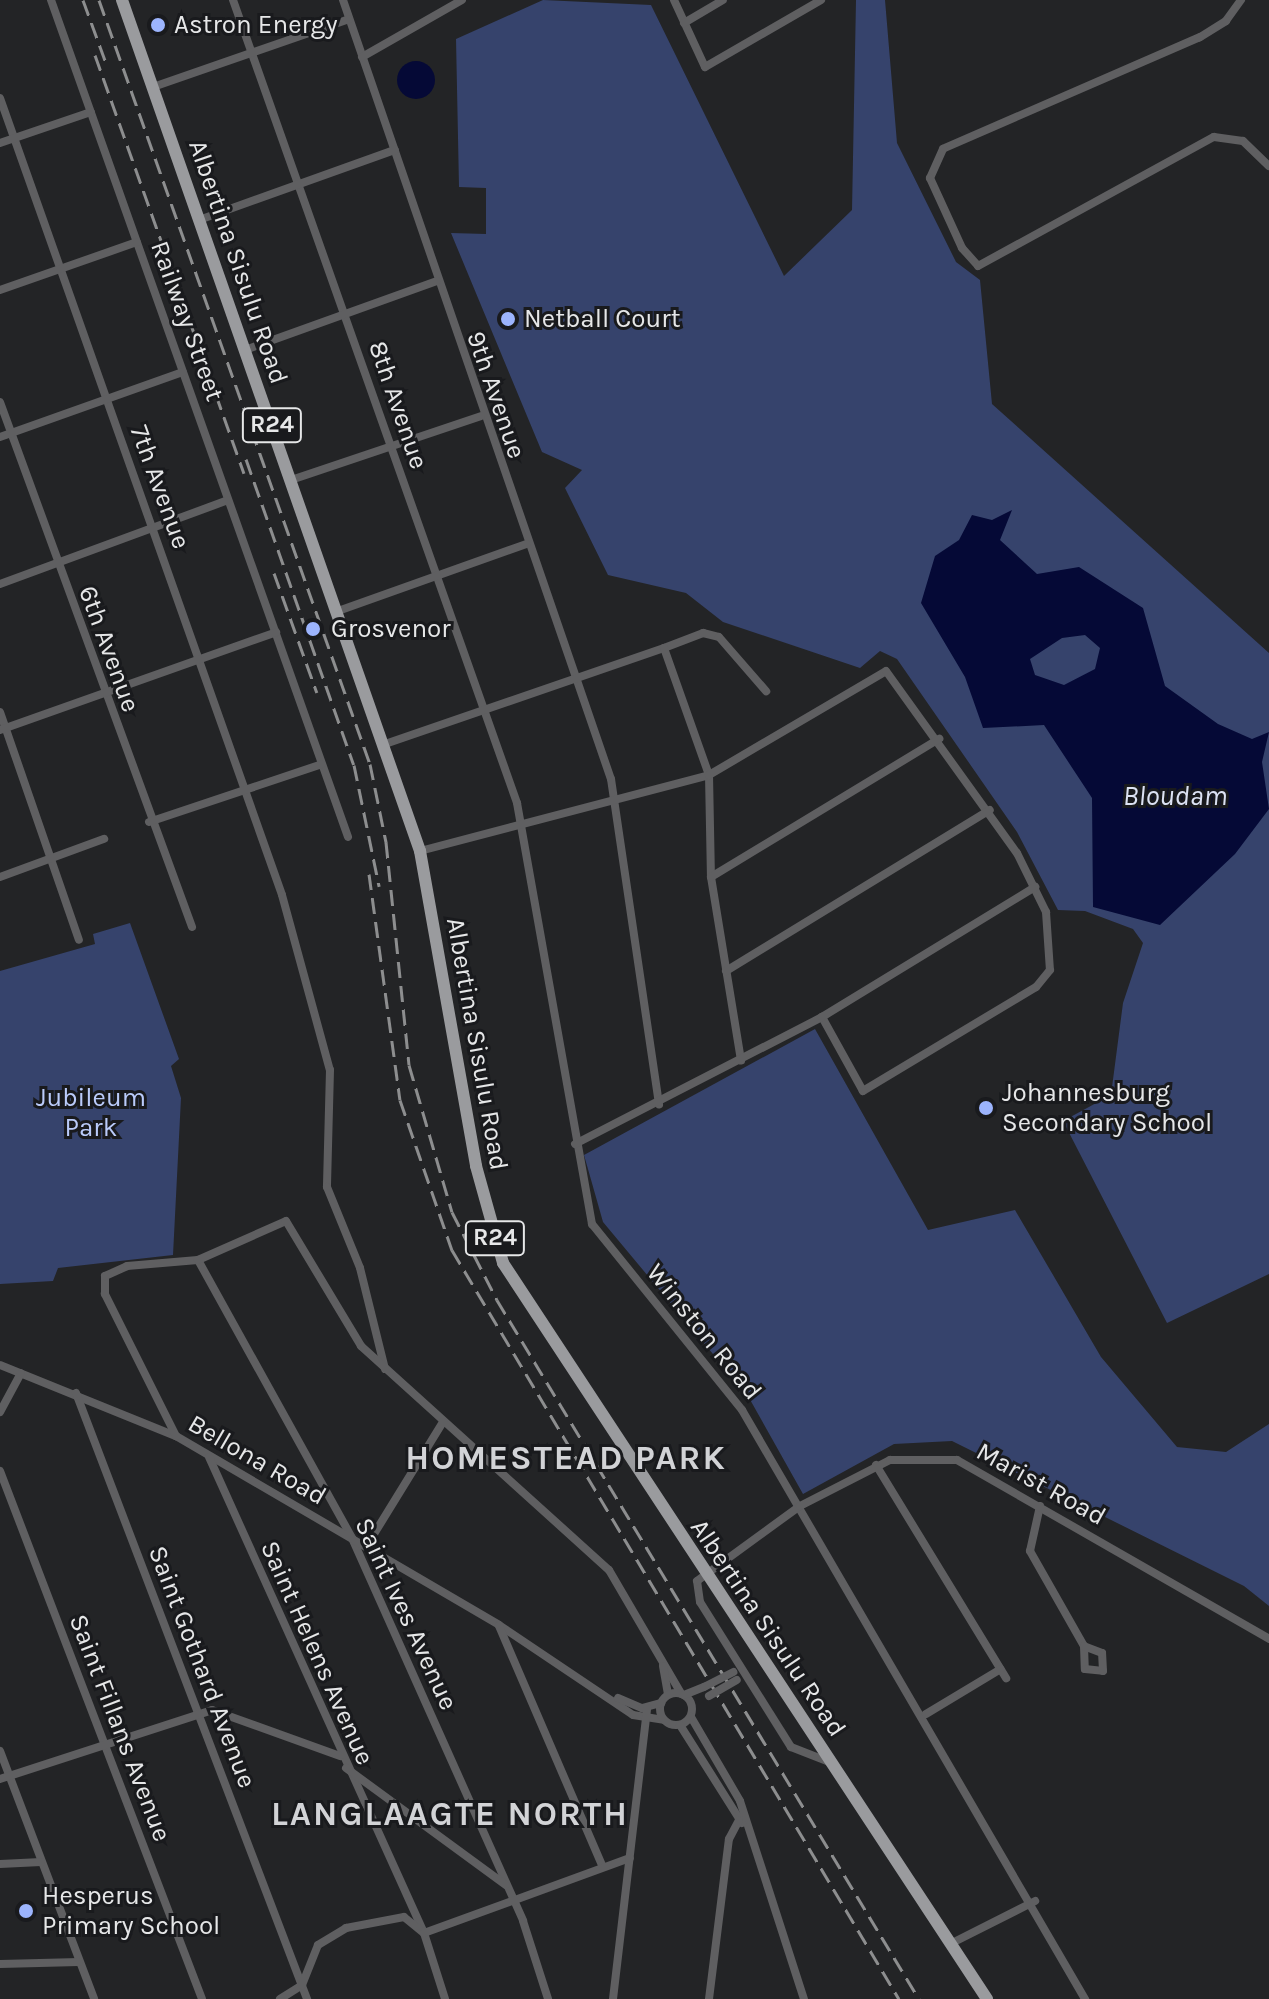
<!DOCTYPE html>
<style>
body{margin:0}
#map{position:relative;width:1269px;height:1999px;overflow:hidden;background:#232426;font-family:Karla,sans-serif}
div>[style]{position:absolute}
.green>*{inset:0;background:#36436c}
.water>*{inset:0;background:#050936}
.round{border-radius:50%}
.street>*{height:8px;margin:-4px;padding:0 4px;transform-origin:4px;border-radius:4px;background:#5f5f61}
.street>.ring{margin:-4px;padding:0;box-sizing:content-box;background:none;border:8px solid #5f5f61;border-radius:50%}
.primary>*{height:12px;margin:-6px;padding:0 6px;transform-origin:6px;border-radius:6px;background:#9a9b9e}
.rail>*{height:3px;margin-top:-1.5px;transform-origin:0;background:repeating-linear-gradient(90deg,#8d8e8f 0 16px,transparent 0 24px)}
.street-bridge>*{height:8px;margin:-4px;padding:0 4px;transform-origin:4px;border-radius:4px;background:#5f5f61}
.dots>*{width:22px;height:22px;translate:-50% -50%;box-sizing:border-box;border:4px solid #191a1d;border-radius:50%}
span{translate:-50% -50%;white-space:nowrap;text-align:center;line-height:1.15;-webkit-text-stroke:6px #191a1d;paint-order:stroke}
.shield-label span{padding:2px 6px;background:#191a1d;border:2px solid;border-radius:6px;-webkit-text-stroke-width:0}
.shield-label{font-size:24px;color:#e6e7e8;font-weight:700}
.poi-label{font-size:26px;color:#e6e7e8}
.left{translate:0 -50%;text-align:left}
.street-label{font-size:26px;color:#e6e7e8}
.park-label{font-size:26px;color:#bacbfa}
.water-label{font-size:28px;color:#dce2f3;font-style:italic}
.district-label{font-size:34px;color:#d2d3d6;font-weight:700;letter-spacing:2px}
</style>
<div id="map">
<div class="green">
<i style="clip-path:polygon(543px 0,651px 5px,784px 276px,852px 210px,856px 0,885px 0,897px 143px,956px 262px,980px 280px,992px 404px,1269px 653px,1269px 1274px,1167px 1323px,1063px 1121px,1111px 1095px,1123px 1003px,1143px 943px,1133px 929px,1085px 911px,1058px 910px,1017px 832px,897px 659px,880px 651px,860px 668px,723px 622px,686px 593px,608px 575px,565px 488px,582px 470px,542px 452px,451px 233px,486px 234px,486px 188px,459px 187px,456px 39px)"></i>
<i style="clip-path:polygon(130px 923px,179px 1059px,171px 1066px,181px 1098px,173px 1255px,58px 1268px,53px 1281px,0 1284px,0 971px,95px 944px,93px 934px)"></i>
<i style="clip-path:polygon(815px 1029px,928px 1230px,1015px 1210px,1101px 1357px,1177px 1447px,1226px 1452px,1269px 1424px,1269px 1606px,1244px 1586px,952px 1441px,894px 1444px,803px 1494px,748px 1396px,603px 1222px,584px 1155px)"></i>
</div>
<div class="water">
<i class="round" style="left:397px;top:61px;width:38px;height:38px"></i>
<i style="clip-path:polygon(evenodd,1012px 510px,1000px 540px,1037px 574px,1079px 567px,1143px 608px,1165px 686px,1218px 724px,1252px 739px,1269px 732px,1262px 762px,1269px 809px,1235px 854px,1160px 925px,1093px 907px,1092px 798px,1044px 725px,983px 728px,965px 677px,921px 603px,935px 556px,959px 540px,972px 515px,992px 520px,1012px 510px,1085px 635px,1100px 648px,1095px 669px,1064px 685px,1035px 675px,1030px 659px,1062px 638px,1085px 635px)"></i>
</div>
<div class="street">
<i style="left:51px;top:0;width:888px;rotate:70.46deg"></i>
<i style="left:233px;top:0;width:852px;rotate:70.52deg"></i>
<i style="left:517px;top:803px;width:428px;rotate:79.9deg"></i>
<i style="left:592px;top:1224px;width:239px;rotate:51.1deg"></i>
<i style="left:742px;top:1410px;width:682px;rotate:59.79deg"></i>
<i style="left:343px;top:0;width:824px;rotate:71.02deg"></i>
<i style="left:611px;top:779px;width:329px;rotate:81.6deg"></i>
<i style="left:674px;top:0;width:74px;rotate:65.2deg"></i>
<i style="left:705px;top:67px;width:134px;rotate:-30deg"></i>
<i style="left:1241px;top:0;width:26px;rotate:126deg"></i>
<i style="left:1226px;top:21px;width:31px;rotate:148deg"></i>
<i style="left:1200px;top:37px;width:280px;rotate:156.5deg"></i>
<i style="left:943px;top:149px;width:32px;rotate:114deg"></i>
<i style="left:930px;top:178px;width:77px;rotate:65.4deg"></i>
<i style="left:962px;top:248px;width:24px;rotate:48deg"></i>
<i style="left:978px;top:266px;width:269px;rotate:-28.7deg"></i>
<i style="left:1214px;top:137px;width:29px;rotate:8deg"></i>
<i style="left:1243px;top:141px;width:36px;rotate:44deg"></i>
<i style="left:684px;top:23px;width:45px;rotate:-30.5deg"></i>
<i style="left:362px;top:57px;width:115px;rotate:-29.7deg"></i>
<i style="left:153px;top:87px;width:207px;rotate:-19.1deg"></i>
<i style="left:0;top:98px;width:845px;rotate:70.51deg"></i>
<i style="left:282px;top:895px;width:181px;rotate:74.7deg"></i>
<i style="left:330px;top:1070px;width:117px;rotate:91.5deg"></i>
<i style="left:327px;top:1187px;width:87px;rotate:67.8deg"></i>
<i style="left:360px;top:1268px;width:104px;rotate:76.1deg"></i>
<i style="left:0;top:143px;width:96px;rotate:-18.8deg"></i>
<i style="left:199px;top:220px;width:208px;rotate:-19.7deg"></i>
<i style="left:0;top:290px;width:145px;rotate:-19.3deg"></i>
<i style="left:245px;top:350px;width:204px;rotate:-19.8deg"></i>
<i style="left:0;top:402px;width:559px;rotate:69.91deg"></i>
<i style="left:0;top:437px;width:194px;rotate:-19.6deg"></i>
<i style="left:291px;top:480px;width:200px;rotate:-18.6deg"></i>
<i style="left:0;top:584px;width:243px;rotate:-20.2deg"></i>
<i style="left:338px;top:611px;width:200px;rotate:-19.6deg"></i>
<i style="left:664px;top:648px;width:42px;rotate:-21deg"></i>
<i style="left:703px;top:633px;width:16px;rotate:14deg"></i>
<i style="left:719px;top:637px;width:72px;rotate:49deg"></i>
<i style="left:0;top:712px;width:241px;rotate:70.9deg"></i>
<i style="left:0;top:730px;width:293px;rotate:-19.5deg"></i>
<i style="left:385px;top:744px;width:295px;rotate:-19deg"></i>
<i style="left:664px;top:648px;width:135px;rotate:70.5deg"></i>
<i style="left:709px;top:775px;width:102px;rotate:88.9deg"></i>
<i style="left:711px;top:877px;width:186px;rotate:80.7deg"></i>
<i style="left:149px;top:822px;width:182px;rotate:-18.5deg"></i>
<i style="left:420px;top:851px;width:299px;rotate:-14.7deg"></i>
<i style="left:709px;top:775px;width:205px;rotate:-30.4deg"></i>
<i style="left:886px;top:671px;width:224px;rotate:54.3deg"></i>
<i style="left:1017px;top:853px;width:66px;rotate:63.8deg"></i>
<i style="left:1046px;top:912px;width:58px;rotate:86.1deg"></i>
<i style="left:1050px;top:970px;width:22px;rotate:129deg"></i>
<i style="left:1036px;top:987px;width:202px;rotate:149deg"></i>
<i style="left:863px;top:1091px;width:85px;rotate:-119deg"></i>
<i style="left:0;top:877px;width:111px;rotate:-20.1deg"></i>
<i style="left:711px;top:877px;width:267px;rotate:-31.2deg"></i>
<i style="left:726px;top:971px;width:309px;rotate:-31.4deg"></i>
<i style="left:575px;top:1144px;width:278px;rotate:-27.2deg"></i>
<i style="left:822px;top:1017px;width:250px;rotate:-31.4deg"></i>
<i style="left:198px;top:1260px;width:318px;rotate:61deg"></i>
<i style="left:352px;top:1538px;width:419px;rotate:65.9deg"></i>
<i style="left:523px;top:1921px;width:82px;rotate:72.2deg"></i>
<i style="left:0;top:1365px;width:190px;rotate:22deg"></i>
<i style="left:176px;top:1436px;width:374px;rotate:30.3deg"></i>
<i style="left:499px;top:1625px;width:161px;rotate:33.9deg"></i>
<i style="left:633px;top:1715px;width:31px;rotate:9deg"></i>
<i style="left:76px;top:1393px;width:649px;rotate:69.13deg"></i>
<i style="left:0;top:1412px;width:44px;rotate:-61.7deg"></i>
<i style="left:176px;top:1436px;width:159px;rotate:-116.6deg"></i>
<i style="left:105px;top:1294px;width:18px;rotate:-90deg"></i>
<i style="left:105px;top:1276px;width:24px;rotate:-24deg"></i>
<i style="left:127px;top:1266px;width:71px;rotate:-4.8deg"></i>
<i style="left:198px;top:1260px;width:96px;rotate:-23.9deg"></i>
<i style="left:286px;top:1221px;width:146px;rotate:59deg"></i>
<i style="left:361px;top:1346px;width:334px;rotate:42.1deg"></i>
<i style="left:609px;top:1570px;width:143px;rotate:59.7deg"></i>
<i style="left:209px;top:1457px;width:522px;rotate:65.69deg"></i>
<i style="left:424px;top:1933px;width:69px;rotate:72.3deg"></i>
<i style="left:876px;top:1465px;width:250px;rotate:58.6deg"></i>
<i style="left:0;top:1471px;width:565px;rotate:69.06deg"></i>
<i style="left:1040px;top:1506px;width:46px;rotate:102.5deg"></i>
<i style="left:1030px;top:1551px;width:109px;rotate:60.4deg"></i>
<i style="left:1084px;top:1646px;width:23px;rotate:88deg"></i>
<i style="left:1085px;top:1669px;width:18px;rotate:6deg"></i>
<i style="left:1103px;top:1671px;width:18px;rotate:-93deg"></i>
<i style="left:1102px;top:1653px;width:19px;rotate:-159deg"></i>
<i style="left:366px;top:1547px;width:147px;rotate:-58.4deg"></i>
<i style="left:499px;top:1626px;width:262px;rotate:66.7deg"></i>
<i style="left:663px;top:1666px;width:29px;rotate:80deg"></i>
<i class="ring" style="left:660px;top:1693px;width:24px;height:24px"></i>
<i style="left:684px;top:1695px;width:22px;rotate:-22deg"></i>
<i style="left:618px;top:1698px;width:26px;rotate:23deg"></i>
<i style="left:642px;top:1708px;width:20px;rotate:-15deg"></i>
<i style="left:926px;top:1714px;width:87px;rotate:-31deg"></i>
<i style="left:691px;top:1717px;width:97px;rotate:59.7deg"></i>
<i style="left:740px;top:1801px;width:208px;rotate:72.1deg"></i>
<i style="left:680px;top:1725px;width:116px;rotate:57.7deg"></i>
<i style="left:0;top:1751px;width:265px;rotate:69.2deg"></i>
<i style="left:832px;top:1763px;width:44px;rotate:-158.7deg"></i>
<i style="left:791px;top:1747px;width:171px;rotate:-122.1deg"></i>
<i style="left:700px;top:1602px;width:21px;rotate:-98deg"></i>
<i style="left:697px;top:1581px;width:127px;rotate:-36.1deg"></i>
<i style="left:800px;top:1506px;width:101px;rotate:-27.1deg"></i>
<i style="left:890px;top:1460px;width:67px"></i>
<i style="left:957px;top:1460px;width:360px;rotate:29.8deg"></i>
<i style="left:346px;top:1768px;width:198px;rotate:36.2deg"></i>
<i style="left:0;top:1779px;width:223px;rotate:-18deg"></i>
<i style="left:212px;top:1710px;width:136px;rotate:19.8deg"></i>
<i style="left:0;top:1864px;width:41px;rotate:-2.8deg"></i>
<i style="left:954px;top:1942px;width:91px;rotate:-26.8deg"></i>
<i style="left:0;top:1964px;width:79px;rotate:-1.5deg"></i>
<i style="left:280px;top:1999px;width:26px;rotate:-32deg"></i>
<i style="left:302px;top:1985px;width:43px;rotate:-68.2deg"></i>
<i style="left:318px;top:1945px;width:33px;rotate:-31deg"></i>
<i style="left:346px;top:1928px;width:59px;rotate:-10.7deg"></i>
<i style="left:404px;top:1917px;width:26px;rotate:39deg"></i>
<i style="left:424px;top:1933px;width:219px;rotate:-20deg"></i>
<i style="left:613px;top:1999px;width:293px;rotate:-83.3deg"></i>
<i style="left:709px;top:1999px;width:161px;rotate:-82.9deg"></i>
<i style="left:729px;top:1839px;width:21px;rotate:-62deg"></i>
</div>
<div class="primary">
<i style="left:122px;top:0;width:902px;rotate:70.7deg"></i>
<i style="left:420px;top:851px;width:320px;rotate:79.9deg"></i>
<i style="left:476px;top:1166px;width:101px;rotate:74.4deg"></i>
<i style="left:503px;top:1263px;width:881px;rotate:56.67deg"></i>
</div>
<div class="rail">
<i style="left:83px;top:0;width:67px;rotate:69.9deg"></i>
<i style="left:99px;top:0;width:811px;rotate:70.47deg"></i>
<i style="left:370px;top:764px;width:80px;rotate:78.4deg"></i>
<i style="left:386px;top:842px;width:224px;rotate:84.1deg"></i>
<i style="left:409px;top:1065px;width:153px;rotate:73.7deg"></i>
<i style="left:452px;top:1212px;width:99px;rotate:62.9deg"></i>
<i style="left:497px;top:1300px;width:817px;rotate:58.88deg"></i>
<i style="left:95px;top:55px;width:444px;rotate:70.4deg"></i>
<i style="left:246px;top:459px;width:324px;rotate:70.6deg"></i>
<i style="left:354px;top:765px;width:124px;rotate:78.3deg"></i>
<i style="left:274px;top:573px;width:127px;rotate:70.3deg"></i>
<i style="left:369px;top:874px;width:228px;rotate:82.2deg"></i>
<i style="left:400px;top:1100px;width:159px;rotate:70.9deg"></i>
<i style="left:452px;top:1250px;width:872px;rotate:59.17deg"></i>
</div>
<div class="street-bridge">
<i style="left:704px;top:1687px;width:33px;rotate:-27deg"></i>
<i style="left:709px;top:1696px;width:32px;rotate:-30deg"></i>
</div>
<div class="dots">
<i style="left:158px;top:25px;background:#9cb4fd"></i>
<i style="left:508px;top:319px;background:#9cb4fd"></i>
<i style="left:313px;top:629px;background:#9cb4fd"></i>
<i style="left:986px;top:1108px;background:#9cb4fd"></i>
<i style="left:26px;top:1911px;background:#9cb4fd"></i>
</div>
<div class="shield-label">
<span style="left:272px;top:425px">R24</span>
<span style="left:495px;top:1238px">R24</span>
</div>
<div class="poi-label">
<span class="left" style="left:174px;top:25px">Astron Energy</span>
<span class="left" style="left:524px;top:319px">Netball Court</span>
<span class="left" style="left:331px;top:629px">Grosvenor</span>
<span class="left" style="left:1002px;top:1108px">Johannesburg<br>Secondary School</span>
<span class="left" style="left:42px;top:1911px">Hesperus<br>Primary School</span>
</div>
<div class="street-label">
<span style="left:238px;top:262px;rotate:71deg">Albertina Sisulu Road</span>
<span style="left:187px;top:321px;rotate:70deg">Railway Street</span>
<span style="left:496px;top:395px;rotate:71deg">9th Avenue</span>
<span style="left:398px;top:405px;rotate:71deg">8th Avenue</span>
<span style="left:160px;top:487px;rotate:70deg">7th Avenue</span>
<span style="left:109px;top:649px;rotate:70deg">6th Avenue</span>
<span style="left:477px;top:1044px;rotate:80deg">Albertina Sisulu Road</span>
<span style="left:704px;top:1332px;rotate:51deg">Winston Road</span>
<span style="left:257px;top:1460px;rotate:30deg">Bellona Road</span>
<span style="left:1041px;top:1484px;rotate:29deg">Marist Road</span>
<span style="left:406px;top:1614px;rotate:65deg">Saint Ives Avenue</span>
<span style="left:768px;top:1628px;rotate:56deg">Albertina Sisulu Road</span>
<span style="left:317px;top:1653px;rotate:66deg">Saint Helens Avenue</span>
<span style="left:202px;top:1667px;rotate:69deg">Saint Gothard Avenue</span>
<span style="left:120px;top:1728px;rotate:69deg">Saint Fillans Avenue</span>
</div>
<div class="park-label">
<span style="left:91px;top:1113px">Jubileum<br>Park</span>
</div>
<div class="water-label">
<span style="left:1175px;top:796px">Bloudam</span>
</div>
<div class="district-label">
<span style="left:566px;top:1459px">HOMESTEAD PARK</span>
<span style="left:450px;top:1815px">LANGLAAGTE NORTH</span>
</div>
</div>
